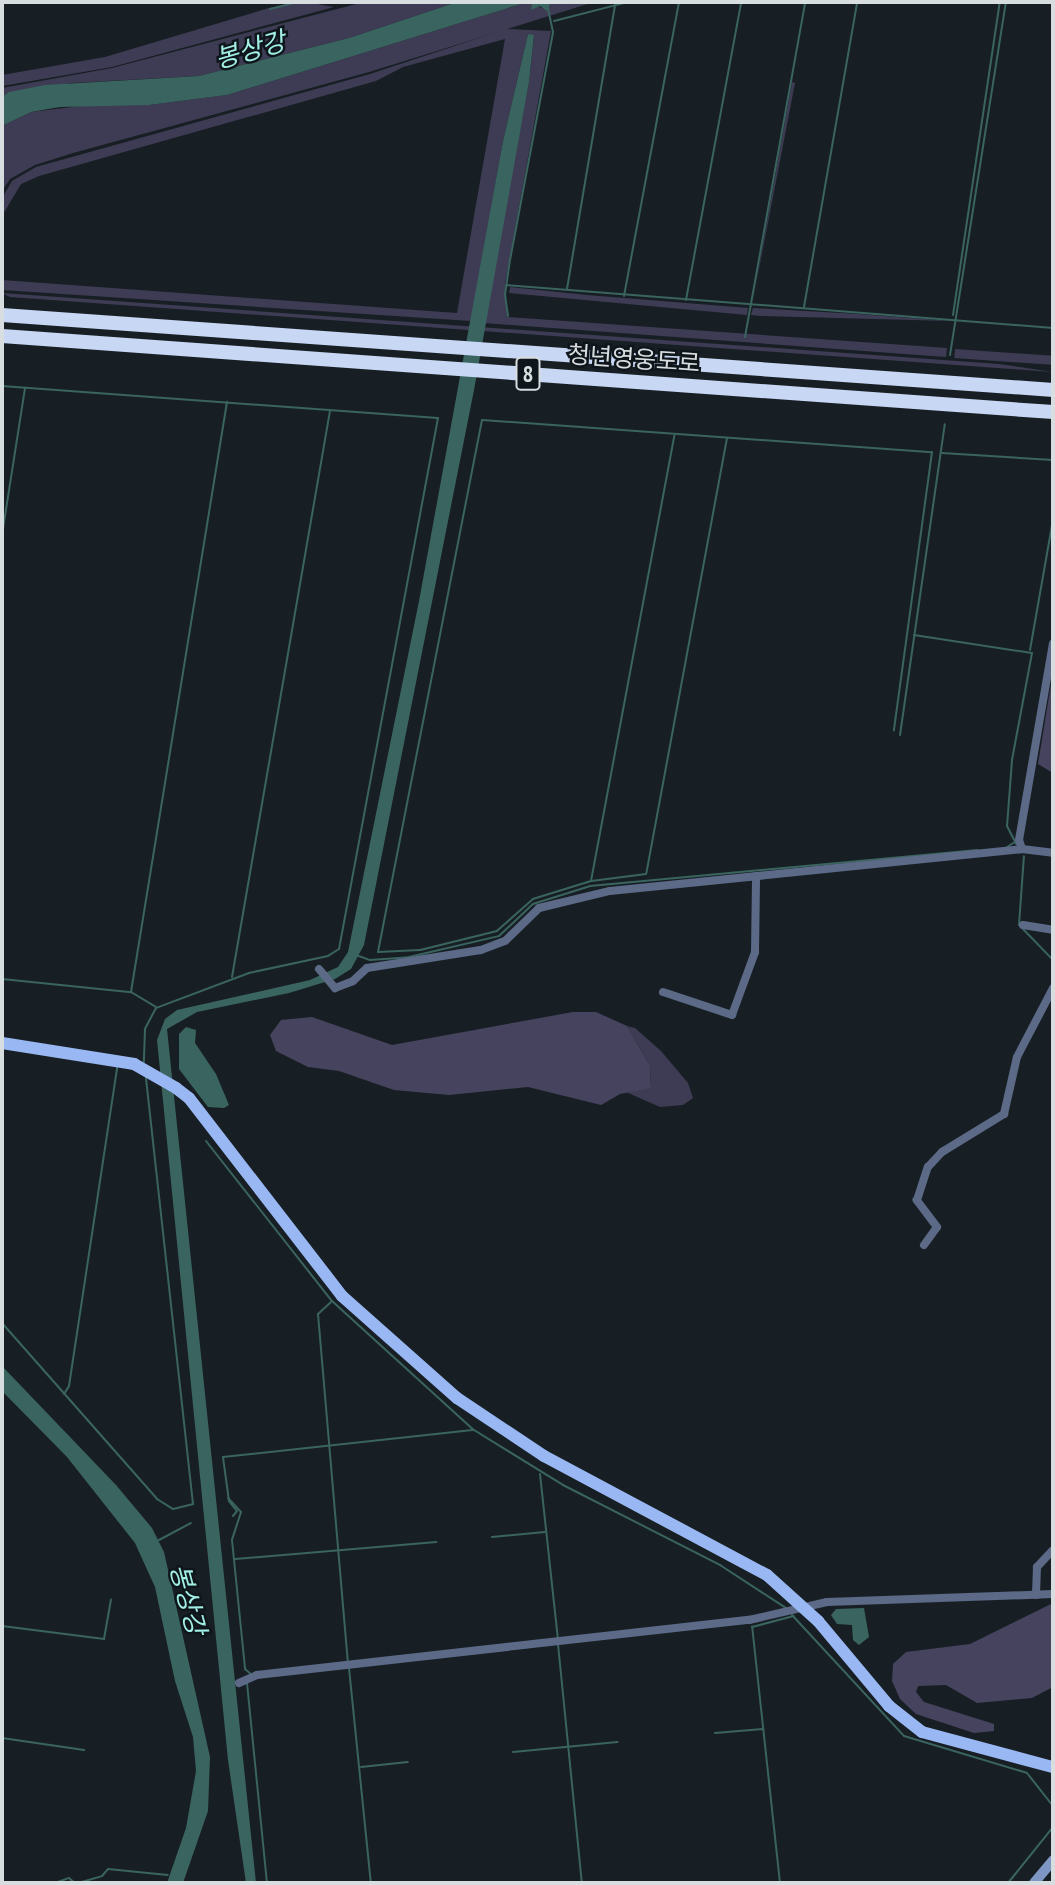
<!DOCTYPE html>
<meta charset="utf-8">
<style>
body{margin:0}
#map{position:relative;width:1055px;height:1885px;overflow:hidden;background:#181f24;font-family:"PT Sans Narrow","Noto Sans KR",sans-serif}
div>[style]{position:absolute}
.green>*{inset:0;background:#3e3c54;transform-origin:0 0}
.forest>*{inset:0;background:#46435f}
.water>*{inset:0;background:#3a645f}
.stream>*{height:2px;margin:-1px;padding:0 1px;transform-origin:1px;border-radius:1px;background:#3a645f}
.street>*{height:8px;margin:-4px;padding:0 4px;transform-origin:4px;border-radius:4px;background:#5c6a87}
.secondary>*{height:10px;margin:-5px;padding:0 5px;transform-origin:5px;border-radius:5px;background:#7e96c3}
.primary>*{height:12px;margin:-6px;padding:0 6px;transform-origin:6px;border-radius:6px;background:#99b8f3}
.highway>*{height:14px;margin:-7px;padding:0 7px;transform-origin:7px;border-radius:7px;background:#c8d7f4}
span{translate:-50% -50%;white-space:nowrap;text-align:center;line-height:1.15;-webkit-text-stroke:5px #0f161b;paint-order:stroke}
.shield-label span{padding:2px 5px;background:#0f161b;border:2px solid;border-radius:5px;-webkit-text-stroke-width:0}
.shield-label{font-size:23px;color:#d8dde0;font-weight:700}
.street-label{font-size:24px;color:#d8dde0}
.water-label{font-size:26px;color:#a2efe6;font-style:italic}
.frame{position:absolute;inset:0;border:4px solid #d8dde0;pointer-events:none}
</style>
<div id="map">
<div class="green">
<i style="clip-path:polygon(306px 2px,334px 7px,112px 67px,2px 86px,2px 75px,105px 57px,269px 8px)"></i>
<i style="clip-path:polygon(364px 2px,457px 2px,349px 38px,199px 76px,71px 83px,2px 97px,2px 88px,112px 68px)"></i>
<i style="clip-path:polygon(528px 2px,547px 10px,551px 2px,594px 2px,369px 72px,73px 153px,35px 165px,10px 179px,2px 191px,2px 126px,31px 112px,97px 104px,149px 105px,227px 95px)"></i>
<i style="clip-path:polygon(506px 29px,551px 31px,505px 284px,507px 317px,947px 348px,946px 357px,484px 323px,529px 82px,534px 36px,528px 34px,503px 141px,471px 321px,2px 290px,2px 280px,457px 313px,505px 39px,403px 67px,376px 81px,39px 176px,21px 184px,2px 216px,2px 198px,12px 181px,36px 167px,370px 74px)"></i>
<i style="clip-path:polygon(792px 82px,795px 83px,753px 300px)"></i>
<i style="clip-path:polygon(510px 287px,587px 295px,748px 308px,747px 315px,509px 293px)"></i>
<i style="clip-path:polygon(2px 293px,999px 364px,1053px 372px,10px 297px)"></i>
<i style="clip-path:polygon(753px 308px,858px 314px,951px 321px,761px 316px,751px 315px)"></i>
<i style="left:955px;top:349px;width:98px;height:9px;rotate:4deg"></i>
<i style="clip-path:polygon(627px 1026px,635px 1028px,661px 1051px,688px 1083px,693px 1098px,683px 1105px,660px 1107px,626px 1092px,651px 1087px,650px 1066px)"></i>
</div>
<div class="forest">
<i style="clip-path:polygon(1053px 672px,1053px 773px,1038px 764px)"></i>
<i style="clip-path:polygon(573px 1012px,596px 1012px,627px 1026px,650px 1066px,651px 1088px,620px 1094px,601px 1105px,528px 1087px,449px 1095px,394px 1090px,339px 1071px,308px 1067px,276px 1051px,270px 1035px,281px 1020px,312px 1017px,392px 1045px)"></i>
<i style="clip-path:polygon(1053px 1603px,1051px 1688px,1032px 1698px,977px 1703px,946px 1685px,918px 1686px,916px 1692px,924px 1702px,994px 1724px,994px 1731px,974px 1733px,916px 1714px,900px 1699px,892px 1681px,893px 1664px,906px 1652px,970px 1644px)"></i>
</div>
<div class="water">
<i style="clip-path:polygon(457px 2px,551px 2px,547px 11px,540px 6px,531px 10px,532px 4px,528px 2px,518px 5px,227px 95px,149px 105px,60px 107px,31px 112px,2px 126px,2px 97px,9px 92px,45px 85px,199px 76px,349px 38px)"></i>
<i style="clip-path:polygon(528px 34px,534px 35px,529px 82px,474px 390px,364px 945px,351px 969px,335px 979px,289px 993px,197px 1012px,167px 1029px,256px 1883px,246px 1883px,228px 1760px,157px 1040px,165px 1019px,177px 1010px,310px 980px,338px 967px,348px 952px,419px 601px,503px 141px)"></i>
<i style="clip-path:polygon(186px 1027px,196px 1030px,195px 1043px,216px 1074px,229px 1105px,224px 1108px,208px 1107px,179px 1069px,179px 1034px)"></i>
<i style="clip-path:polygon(2px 1366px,116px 1485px,152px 1528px,164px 1552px,210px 1757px,208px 1811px,183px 1883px,167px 1883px,186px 1828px,196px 1771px,193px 1737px,175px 1681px,155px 1587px,135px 1543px,67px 1457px,2px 1391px)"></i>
<i style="clip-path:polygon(864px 1608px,869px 1637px,859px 1645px,853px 1640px,852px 1625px,837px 1624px,831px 1615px,836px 1609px)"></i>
</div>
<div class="stream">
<i style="left:270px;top:9px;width:29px;rotate:-14deg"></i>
<i style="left:554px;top:21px;width:76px;rotate:-14.4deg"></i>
<i style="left:506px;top:285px;width:549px;rotate:4.49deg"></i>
<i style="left:567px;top:289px;width:288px;rotate:-80.4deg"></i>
<i style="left:624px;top:296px;width:299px;rotate:-79.4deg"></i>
<i style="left:686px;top:300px;width:303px;rotate:-79.5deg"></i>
<i style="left:804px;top:307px;width:310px;rotate:-80.1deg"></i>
<i style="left:953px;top:315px;width:317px;rotate:-81.5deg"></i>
<i style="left:508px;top:316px;width:21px;rotate:-98deg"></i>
<i style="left:505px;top:295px;width:35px;rotate:-82deg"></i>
<i style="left:510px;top:260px;width:232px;rotate:-79.3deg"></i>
<i style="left:553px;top:32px;width:25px;rotate:-102deg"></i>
<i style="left:745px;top:337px;width:340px;rotate:-79.8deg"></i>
<i style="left:950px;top:355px;width:357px;rotate:-81deg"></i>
<i style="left:2px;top:386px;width:437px;rotate:4.2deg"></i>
<i style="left:438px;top:418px;width:540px;rotate:100.56deg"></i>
<i style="left:339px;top:949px;width:13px;rotate:148deg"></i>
<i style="left:328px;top:956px;width:81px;rotate:167.9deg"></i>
<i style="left:249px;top:973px;width:99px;rotate:159.4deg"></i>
<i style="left:156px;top:1008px;width:24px;rotate:118deg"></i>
<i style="left:145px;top:1029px;width:33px;rotate:92deg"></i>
<i style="left:727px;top:438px;width:443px;rotate:100.5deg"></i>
<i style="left:646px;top:874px;width:55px;rotate:172.7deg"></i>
<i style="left:591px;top:881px;width:61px;rotate:162.8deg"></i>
<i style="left:533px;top:899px;width:48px;rotate:138.4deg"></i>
<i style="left:497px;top:931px;width:79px;rotate:166.1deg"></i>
<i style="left:420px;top:950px;width:42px;rotate:177.3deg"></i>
<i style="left:378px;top:952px;width:542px;rotate:-78.94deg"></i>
<i style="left:482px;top:420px;width:451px;rotate:4.1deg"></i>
<i style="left:932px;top:452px;width:281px;rotate:97.8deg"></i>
<i style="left:942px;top:453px;width:111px;rotate:3.6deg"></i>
<i style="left:2px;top:535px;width:149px;rotate:-81.1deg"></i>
<i style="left:914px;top:635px;width:119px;rotate:8.7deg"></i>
<i style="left:1032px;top:653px;width:109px;rotate:100.6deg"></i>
<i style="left:1012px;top:760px;width:66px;rotate:94.3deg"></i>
<i style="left:1007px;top:826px;width:20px;rotate:63deg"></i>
<i style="left:1030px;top:650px;width:132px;rotate:-80deg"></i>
<i style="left:900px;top:735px;width:314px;rotate:-81.8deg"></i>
<i style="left:1007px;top:847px;width:9px;rotate:-32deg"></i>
<i style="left:591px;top:881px;width:453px;rotate:-79.4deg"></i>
<i style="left:1019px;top:925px;width:69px;rotate:-85.9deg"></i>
<i style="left:1023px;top:929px;width:43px;rotate:45.9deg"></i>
<i style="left:356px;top:955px;width:15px;rotate:20deg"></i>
<i style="left:370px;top:960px;width:39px;rotate:-4deg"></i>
<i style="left:409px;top:957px;width:92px;rotate:-13.1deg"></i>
<i style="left:499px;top:936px;width:47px;rotate:-43.3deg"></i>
<i style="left:533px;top:904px;width:60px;rotate:-17.5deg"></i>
<i style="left:590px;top:886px;width:389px;rotate:-5.3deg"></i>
<i style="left:232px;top:977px;width:574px;rotate:-80.18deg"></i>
<i style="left:2px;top:979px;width:130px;rotate:5.8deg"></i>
<i style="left:131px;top:992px;width:29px;rotate:31deg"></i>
<i style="left:131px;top:992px;width:598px;rotate:-80.76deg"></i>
<i style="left:206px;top:1141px;width:204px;rotate:51.8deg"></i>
<i style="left:332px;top:1301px;width:192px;rotate:42.3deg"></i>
<i style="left:474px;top:1430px;width:105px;rotate:31.7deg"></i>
<i style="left:563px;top:1485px;width:176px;rotate:27deg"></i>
<i style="left:720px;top:1565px;width:79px;rotate:33.1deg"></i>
<i style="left:331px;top:1302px;width:18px;rotate:137deg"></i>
<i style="left:318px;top:1314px;width:349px;rotate:85.1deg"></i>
<i style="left:2px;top:1323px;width:235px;rotate:48.6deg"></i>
<i style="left:157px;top:1499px;width:19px;rotate:32deg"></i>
<i style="left:173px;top:1509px;width:21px;rotate:-14deg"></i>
<i style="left:193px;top:1504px;width:429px;rotate:-96.3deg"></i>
<i style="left:64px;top:1394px;width:9px;rotate:-58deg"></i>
<i style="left:69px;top:1386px;width:322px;rotate:-81.4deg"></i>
<i style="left:540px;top:1474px;width:166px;rotate:83.8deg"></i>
<i style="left:228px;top:1498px;width:19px;rotate:47deg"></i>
<i style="left:241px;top:1512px;width:29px;rotate:108deg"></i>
<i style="left:232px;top:1540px;width:130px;rotate:84.2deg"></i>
<i style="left:245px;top:1669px;width:8px;rotate:40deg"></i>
<i style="left:233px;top:1516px;width:6px;rotate:-51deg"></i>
<i style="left:237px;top:1511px;width:13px;rotate:-129deg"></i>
<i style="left:229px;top:1501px;width:44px;rotate:-97.8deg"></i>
<i style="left:223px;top:1457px;width:251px;rotate:-6.2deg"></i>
<i style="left:492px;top:1537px;width:53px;rotate:-5.4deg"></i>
<i style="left:159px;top:1540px;width:36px;rotate:-28deg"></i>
<i style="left:235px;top:1559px;width:202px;rotate:-4.8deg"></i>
<i style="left:792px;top:1615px;width:165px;rotate:47.2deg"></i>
<i style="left:904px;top:1736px;width:128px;rotate:16.7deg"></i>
<i style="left:1027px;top:1773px;width:42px;rotate:51.8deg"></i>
<i style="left:2px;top:1626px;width:103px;rotate:7.3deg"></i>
<i style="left:104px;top:1639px;width:40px;rotate:-80deg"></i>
<i style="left:558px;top:1644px;width:240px;rotate:84.3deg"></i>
<i style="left:349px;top:1668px;width:216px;rotate:84.2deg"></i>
<i style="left:247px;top:1683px;width:201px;rotate:84.3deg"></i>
<i style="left:715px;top:1733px;width:48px;rotate:-4.8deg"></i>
<i style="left:2px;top:1738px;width:83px;rotate:8.3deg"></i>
<i style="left:513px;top:1752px;width:105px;rotate:-5.4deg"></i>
<i style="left:361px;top:1767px;width:47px;rotate:-6.1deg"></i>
<i style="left:55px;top:1883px;width:15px;rotate:-20deg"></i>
<i style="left:69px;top:1878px;width:8px;rotate:40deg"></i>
<i style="left:78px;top:1883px;width:25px;rotate:-16deg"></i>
<i style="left:102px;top:1876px;width:9px;rotate:-49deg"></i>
<i style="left:108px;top:1869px;width:60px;rotate:5.7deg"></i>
<i style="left:780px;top:1883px;width:258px;rotate:-96.2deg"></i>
<i style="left:752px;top:1627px;width:43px;rotate:-14.7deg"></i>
<i style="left:1008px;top:1883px;width:72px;rotate:-51.2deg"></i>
</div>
<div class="street">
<i style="left:1022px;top:849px;width:9px;rotate:-108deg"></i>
<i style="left:1019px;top:840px;width:199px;rotate:-80.2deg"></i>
<i style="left:1023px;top:925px;width:30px;rotate:9deg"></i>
<i style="left:319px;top:969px;width:25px;rotate:50deg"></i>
<i style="left:335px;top:988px;width:19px;rotate:-21deg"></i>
<i style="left:353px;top:981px;width:19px;rotate:-43deg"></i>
<i style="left:367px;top:968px;width:115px;rotate:-9deg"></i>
<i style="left:481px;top:950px;width:26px;rotate:-21deg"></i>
<i style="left:505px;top:941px;width:47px;rotate:-44.1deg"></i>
<i style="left:539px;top:908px;width:73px;rotate:-13.5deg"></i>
<i style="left:610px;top:891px;width:414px;rotate:-5.8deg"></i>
<i style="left:1022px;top:849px;width:31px;rotate:7deg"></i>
<i style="left:663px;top:992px;width:73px;rotate:18.4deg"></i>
<i style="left:732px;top:1015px;width:67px;rotate:-69.9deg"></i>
<i style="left:755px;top:952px;width:76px;rotate:-89.2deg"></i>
<i style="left:924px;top:1245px;width:22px;rotate:-54deg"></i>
<i style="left:937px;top:1227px;width:34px;rotate:-127deg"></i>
<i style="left:917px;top:1200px;width:35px;rotate:-72deg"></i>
<i style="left:928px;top:1167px;width:21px;rotate:-47deg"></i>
<i style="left:942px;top:1152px;width:73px;rotate:-31.5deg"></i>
<i style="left:1004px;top:1114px;width:58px;rotate:-77.2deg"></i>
<i style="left:1017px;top:1057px;width:78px;rotate:-62.4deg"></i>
<i style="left:1036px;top:1595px;width:28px;rotate:-88deg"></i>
<i style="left:1037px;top:1567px;width:23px;rotate:-47deg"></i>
<i style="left:239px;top:1683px;width:20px;rotate:-24deg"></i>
<i style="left:257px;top:1675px;width:495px;rotate:-6.4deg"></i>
<i style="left:749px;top:1620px;width:80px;rotate:-13deg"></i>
<i style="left:827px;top:1602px;width:226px;rotate:-2deg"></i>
</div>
<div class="secondary">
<i style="left:1034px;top:1883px;width:30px;rotate:-50deg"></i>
</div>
<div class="primary">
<i style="left:2px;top:1043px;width:134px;rotate:9deg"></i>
<i style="left:134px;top:1064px;width:48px;rotate:29.7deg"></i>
<i style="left:176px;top:1088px;width:16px;rotate:38deg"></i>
<i style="left:189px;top:1098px;width:250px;rotate:52.3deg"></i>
<i style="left:342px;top:1296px;width:154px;rotate:41.6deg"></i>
<i style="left:457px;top:1398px;width:105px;rotate:33.7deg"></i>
<i style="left:544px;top:1456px;width:253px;rotate:28.1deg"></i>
<i style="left:767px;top:1575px;width:69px;rotate:42deg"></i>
<i style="left:818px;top:1621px;width:111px;rotate:50.1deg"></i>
<i style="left:889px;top:1706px;width:42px;rotate:38.2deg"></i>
<i style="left:922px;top:1732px;width:136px;rotate:15deg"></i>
</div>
<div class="highway">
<i style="left:2px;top:315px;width:1054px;rotate:4.08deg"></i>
<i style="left:2px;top:336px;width:1054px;rotate:4.14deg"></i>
</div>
<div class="shield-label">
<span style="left:528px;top:374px">8</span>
</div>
<div class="street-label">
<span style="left:634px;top:359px;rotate:4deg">청년영웅도로</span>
</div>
<div class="water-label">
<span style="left:250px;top:50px;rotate:-16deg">봉상강</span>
<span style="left:188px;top:1599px;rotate:75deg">봉상강</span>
</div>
<div class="frame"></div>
</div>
